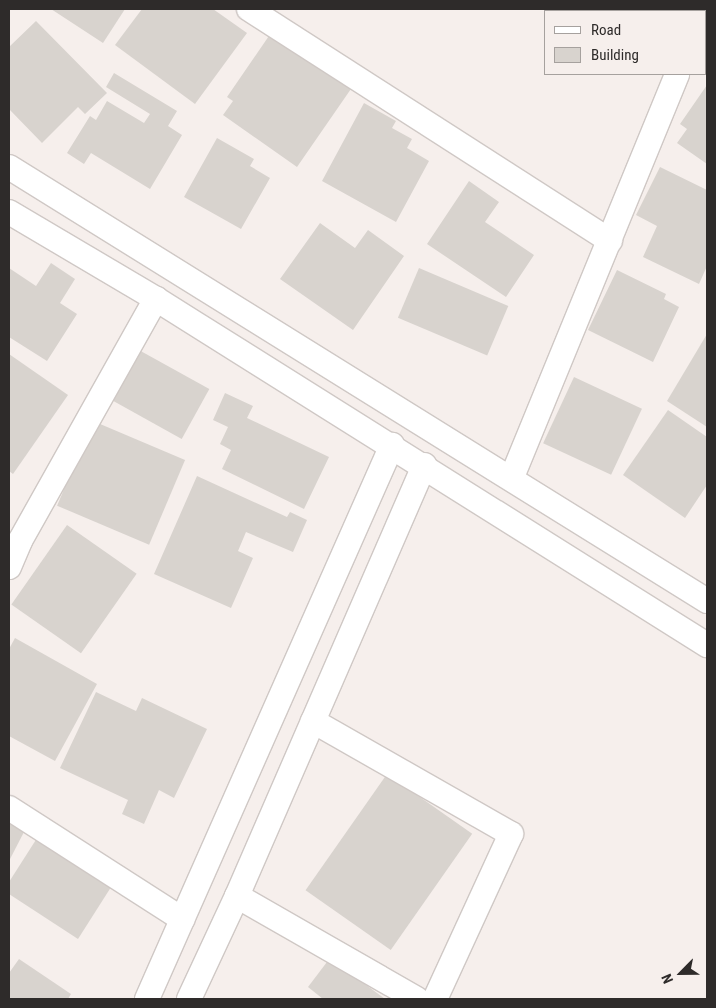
<!DOCTYPE html>
<style>
body{margin:0}
#map{position:relative;width:716px;height:1008px;overflow:hidden;background:#f6efec;font-family:"Roboto Condensed",sans-serif}
div>[style]{position:absolute}
.building>*{inset:0;background:#d8d3ce;transform-origin:0 0}
.roads{filter:drop-shadow(1px 0 #cfc8c5) drop-shadow(-1px 0 #cfc8c5) drop-shadow(0 1px #cfc8c5) drop-shadow(0 -1px #cfc8c5)}
.street>*{height:24px;margin:-12px;padding:0 12px;transform-origin:12px;border-radius:12px;background:#fff}
span{translate:-50% -50%;white-space:nowrap;text-align:center;line-height:1.15;-webkit-text-stroke:4px #f6efec;paint-order:stroke}
.frame{position:absolute;inset:0;border:10px solid #2e2b2a;pointer-events:none}
.legend{position:absolute;left:544px;top:10px;width:162px;height:65px;box-sizing:border-box;background:#f6efec;border:1px solid #a6a19e;margin:0;padding:6px 9px;list-style:none;font-size:15px;color:#2e2b2a}
.legend li{display:flex;align-items:center;gap:10px;height:25px}
.legend b{width:25px;border:1px solid #a6a19e}
.north{position:absolute;left:656px;top:948px;width:50px;height:50px;-webkit-text-stroke:4px #f6efec;paint-order:stroke;rotate:247deg;font-size:14px;font-weight:700;line-height:20px;text-align:center;color:#2e2b2a}
.north::after{content:'';display:block;margin:auto;width:18px;height:22px;background:#2e2b2a;clip-path:polygon(50% 0,100% 100%,50% 72%,0 100%)}
</style>
<div id="map">
<div class="building">
<i style="clip-path:polygon(51px 9px,125px 9px,103px 43px)"></i>
<i style="clip-path:polygon(142px 9px,213px 9px,247px 33px,195px 104px,115px 45px)"></i>
<i style="clip-path:polygon(36px 21px,107px 93px,85px 114px,78px 107px,42px 143px,9px 109px,9px 47px)"></i>
<i style="clip-path:polygon(273px 30px,353px 86px,297px 167px,223px 115px,233px 101px,227px 97px)"></i>
<i style="clip-path:polygon(114px 73px,177px 111px,168px 126px,182px 135px,150px 189px,91px 153px,84px 164px,67px 153px,90px 116px,96px 120px,107px 101px,144px 123px,150px 114px,106px 87px)"></i>
<i style="clip-path:polygon(707px 85px,707px 164px,677px 143px,687px 129px,680px 124px)"></i>
<i style="clip-path:polygon(364px 103px,396px 121px,392px 128px,412px 139px,407px 148px,429px 161px,396px 222px,322px 181px)"></i>
<i style="clip-path:polygon(217px 138px,254px 159px,250px 166px,270px 178px,241px 229px,184px 197px)"></i>
<i style="clip-path:polygon(660px 167px,707px 190px,707px 266px,699px 284px,643px 257px,657px 226px,636px 215px)"></i>
<i style="clip-path:polygon(469px 181px,499px 202px,485px 222px,534px 255px,506px 297px,427px 244px)"></i>
<i style="clip-path:polygon(320px 223px,355px 248px,368px 230px,404px 256px,353px 330px,280px 279px)"></i>
<i style="clip-path:polygon(51px 263px,75px 279px,60px 303px,77px 314px,47px 361px,9px 337px,9px 268px,36px 286px)"></i>
<i style="left:419px;top:268px;width:97px;height:54px;rotate:23deg"></i>
<i style="clip-path:polygon(617px 270px,666px 294px,664px 299px,679px 307px,653px 362px,588px 330px)"></i>
<i style="clip-path:polygon(707px 334px,707px 427px,667px 401px)"></i>
<i style="left:128px;top:344px;width:93px;height:57px;rotate:29deg"></i>
<i style="clip-path:polygon(9px 354px,68px 395px,13px 474px,9px 471px)"></i>
<i style="left:574px;top:377px;width:75px;height:73px;rotate:25deg"></i>
<i style="clip-path:polygon(225px 393px,253px 406px,247px 418px,329px 457px,304px 509px,222px 469px,231px 450px,220px 444px,228px 427px,213px 420px)"></i>
<i style="clip-path:polygon(668px 410px,707px 437px,707px 485px,685px 518px,623px 475px)"></i>
<i style="left:93px;top:421px;width:100px;height:92px;rotate:23deg"></i>
<i style="clip-path:polygon(197px 476px,287px 517px,290px 512px,307px 520px,293px 552px,246px 532px,238px 551px,253px 558px,231px 608px,154px 574px)"></i>
<i style="left:67px;top:525px;width:85px;height:97px;rotate:35deg"></i>
<i style="clip-path:polygon(15px 638px,97px 684px,55px 761px,9px 736px,9px 649px)"></i>
<i style="clip-path:polygon(96px 692px,136px 711px,142px 698px,207px 729px,174px 798px,159px 790px,144px 824px,122px 814px,128px 800px,60px 768px)"></i>
<i style="left:387px;top:774px;width:104px;height:142px;rotate:35deg"></i>
<i style="clip-path:polygon(9px 821px,25px 830px,9px 861px)"></i>
<i style="clip-path:polygon(39px 835px,113px 884px,78px 939px,9px 894px,9px 882px)"></i>
<i style="clip-path:polygon(330px 958px,385px 999px,323px 999px,308px 987px)"></i>
<i style="clip-path:polygon(19px 959px,71px 994px,68px 999px,9px 999px,9px 973px)"></i>
</div>
<div class="roads">
<div class="street">
<i style="left:249px;top:9px;width:429px;rotate:32.7deg"></i>
<i style="left:677px;top:9px;width:4px;rotate:34deg"></i>
<i style="left:705px;top:28px;width:3px;rotate:45deg"></i>
<i style="left:9px;top:167px;width:822px;rotate:31.87deg"></i>
<i style="left:9px;top:212px;width:171px;rotate:30.6deg"></i>
<i style="left:156px;top:299px;width:651px;rotate:32.13deg"></i>
<i style="left:512px;top:477px;width:435px;rotate:-67.7deg"></i>
<i style="left:9px;top:567px;width:28px;rotate:-67deg"></i>
<i style="left:20px;top:541px;width:278px;rotate:-60.7deg"></i>
<i style="left:313px;top:721px;width:228px;rotate:29.7deg"></i>
<i style="left:511px;top:834px;width:182px;rotate:114.7deg"></i>
<i style="left:9px;top:808px;width:206px;rotate:32.7deg"></i>
<i style="left:237px;top:896px;width:207px;rotate:29.8deg"></i>
<i style="left:147px;top:999px;width:606px;rotate:-66.14deg"></i>
<i style="left:189px;top:999px;width:114px;rotate:-65deg"></i>
<i style="left:237px;top:896px;width:470px;rotate:-66.5deg"></i>
</div>
</div>
<div class="frame"></div>
<ul class="legend">
<li><b style="height:6px;background:#fff"></b>Road</li>
<li><b style="height:14px;background:#d8d3ce"></b>Building</li>
</ul>
<div class="north">N</div>
</div>
